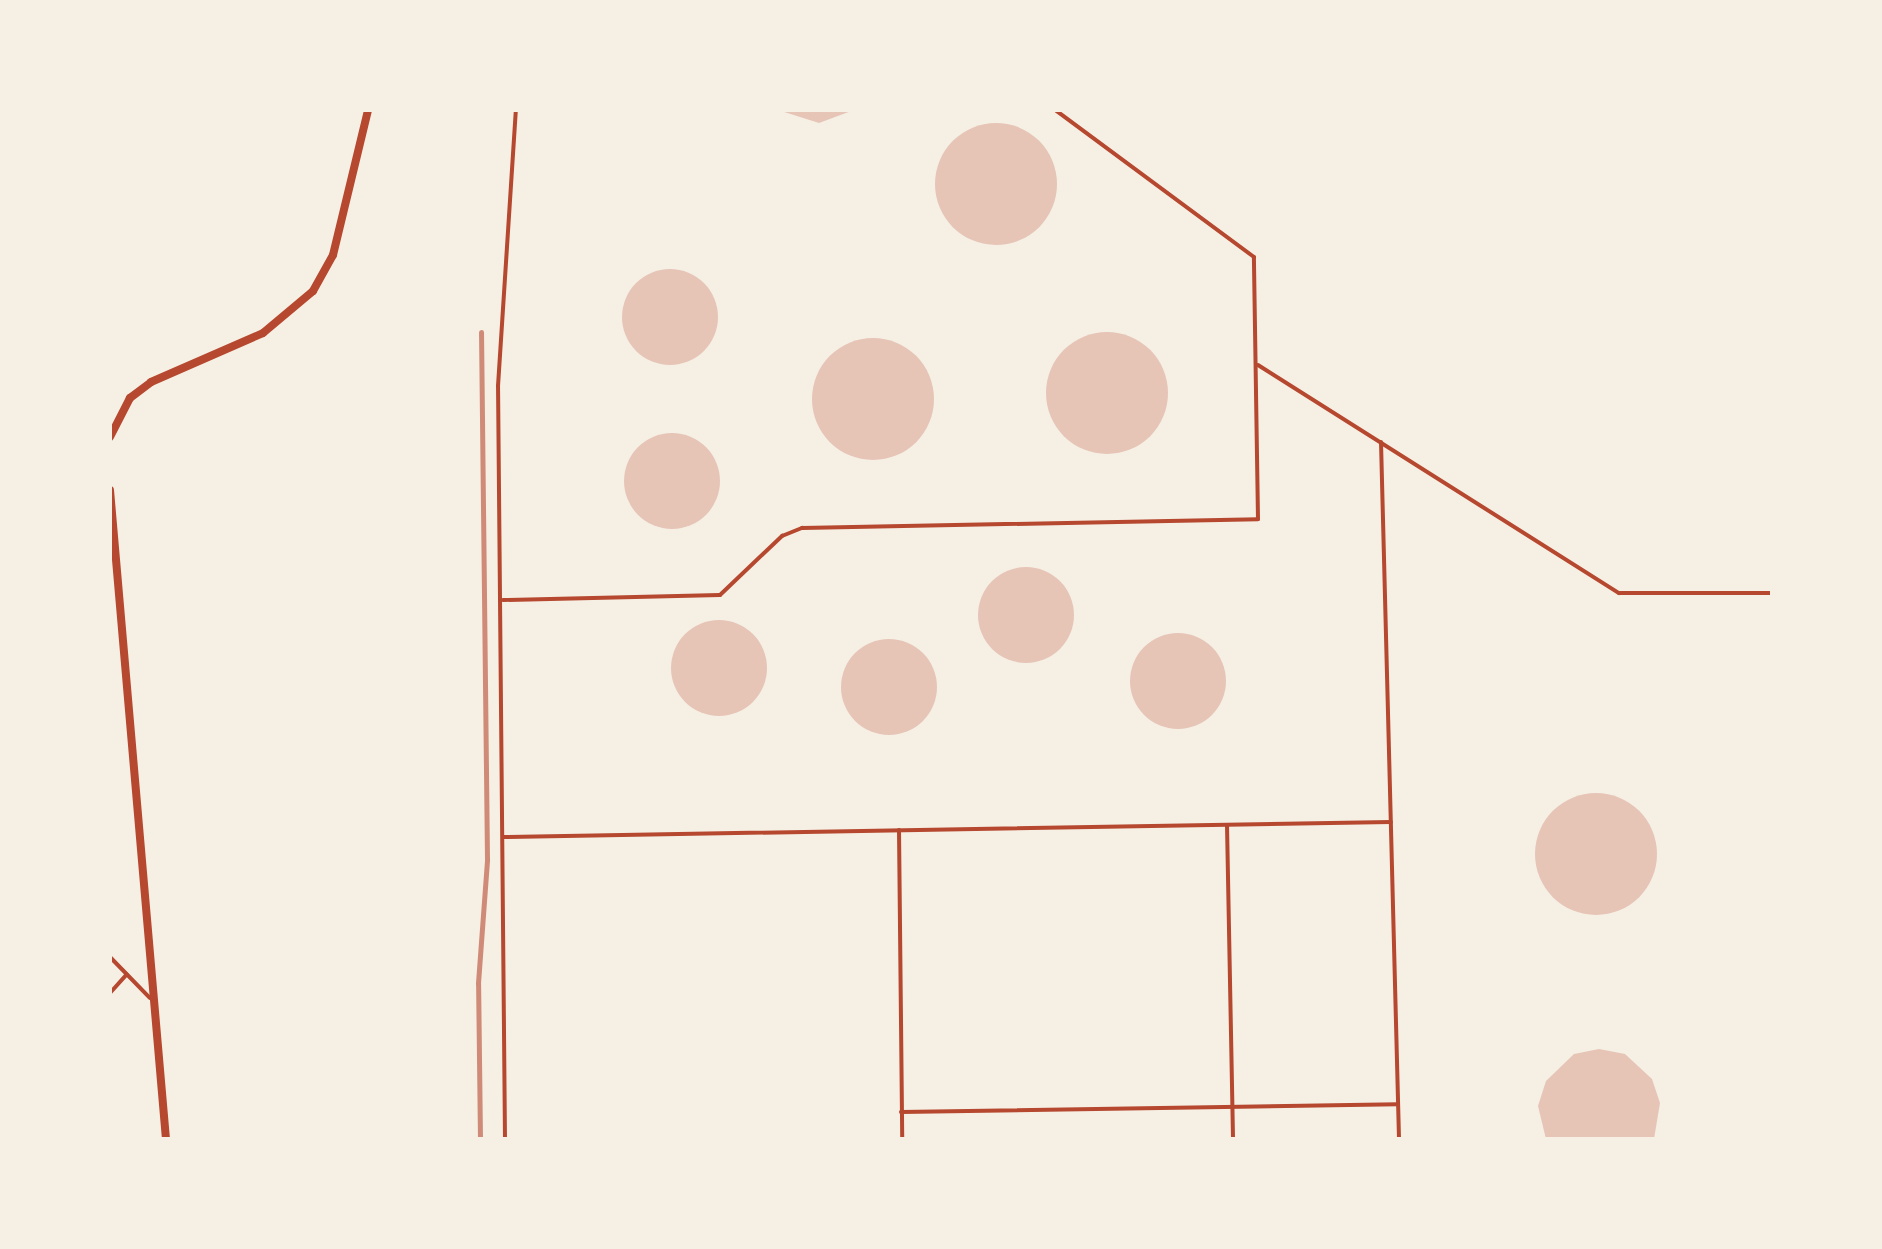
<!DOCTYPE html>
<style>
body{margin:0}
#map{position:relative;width:1882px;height:1249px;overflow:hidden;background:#f6efe4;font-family:"Fira Sans Condensed",sans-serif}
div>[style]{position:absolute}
.building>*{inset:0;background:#e6c5b7}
.round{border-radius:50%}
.service>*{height:4px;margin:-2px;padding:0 2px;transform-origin:2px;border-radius:2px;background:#b5482f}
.minor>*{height:8px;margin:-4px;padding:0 4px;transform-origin:4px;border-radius:4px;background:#b5482f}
.rail>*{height:5px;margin:-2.5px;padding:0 2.5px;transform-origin:2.5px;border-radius:2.5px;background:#cf8b77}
span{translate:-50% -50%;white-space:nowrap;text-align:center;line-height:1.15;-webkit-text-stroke:8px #f6efe4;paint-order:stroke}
.frame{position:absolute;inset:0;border:112px solid #f6efe4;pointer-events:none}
</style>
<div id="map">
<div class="building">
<i style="clip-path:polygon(778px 110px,854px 110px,819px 123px)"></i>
<i class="round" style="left:935px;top:123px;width:122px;height:122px"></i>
<i class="round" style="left:622px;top:269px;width:96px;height:96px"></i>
<i class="round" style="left:1046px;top:332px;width:122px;height:122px"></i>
<i class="round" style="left:812px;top:338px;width:122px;height:122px"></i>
<i class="round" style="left:624px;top:433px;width:96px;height:96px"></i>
<i class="round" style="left:978px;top:567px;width:96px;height:96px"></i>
<i class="round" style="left:671px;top:620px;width:96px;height:96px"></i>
<i class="round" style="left:1130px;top:633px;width:96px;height:96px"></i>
<i class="round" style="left:841px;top:639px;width:96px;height:96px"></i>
<i class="round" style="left:1535px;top:793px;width:122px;height:122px"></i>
<i style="clip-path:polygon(1599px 1049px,1625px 1054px,1652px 1079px,1660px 1103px,1654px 1139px,1546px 1139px,1538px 1106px,1546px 1081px,1574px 1054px)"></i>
</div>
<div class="service">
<i style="left:1258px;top:365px;width:427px;rotate:32.3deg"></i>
<i style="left:1619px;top:593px;width:153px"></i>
<i style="left:1381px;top:442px;width:697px;rotate:88.52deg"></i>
<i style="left:503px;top:600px;width:217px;rotate:-1.3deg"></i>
<i style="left:720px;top:595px;width:86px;rotate:-43.6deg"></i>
<i style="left:782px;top:536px;width:22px;rotate:-22deg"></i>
<i style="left:802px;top:528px;width:456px;rotate:-1.1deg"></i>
<i style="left:1258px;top:519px;width:262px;rotate:-90.9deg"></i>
<i style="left:1254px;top:257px;width:247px;rotate:-143.5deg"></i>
<i style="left:1227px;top:825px;width:314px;rotate:88.9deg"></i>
<i style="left:899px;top:830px;width:309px;rotate:89.4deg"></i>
<i style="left:504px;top:837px;width:887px;rotate:-0.97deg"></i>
<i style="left:110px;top:957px;width:57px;rotate:45.7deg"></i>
<i style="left:110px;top:993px;width:25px;rotate:-48deg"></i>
<i style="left:901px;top:1112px;width:497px;rotate:-0.9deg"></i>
<i style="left:505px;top:1139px;width:753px;rotate:-90.53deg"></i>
<i style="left:498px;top:386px;width:277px;rotate:-86.3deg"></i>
</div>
<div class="minor">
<i style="left:110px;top:437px;width:44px;rotate:-62.9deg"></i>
<i style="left:130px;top:398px;width:26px;rotate:-37deg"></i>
<i style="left:151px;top:382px;width:122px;rotate:-23.6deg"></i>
<i style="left:263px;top:333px;width:65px;rotate:-40deg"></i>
<i style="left:313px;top:291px;width:41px;rotate:-60.9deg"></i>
<i style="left:333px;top:255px;width:149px;rotate:-76.4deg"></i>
<i style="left:110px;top:490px;width:651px;rotate:85.07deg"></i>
</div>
<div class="rail">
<i style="left:480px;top:1139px;width:156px;rotate:-90.7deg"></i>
<i style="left:478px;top:983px;width:124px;rotate:-85.8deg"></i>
<i style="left:487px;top:859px;width:527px;rotate:-90.65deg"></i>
</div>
<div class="frame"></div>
</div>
